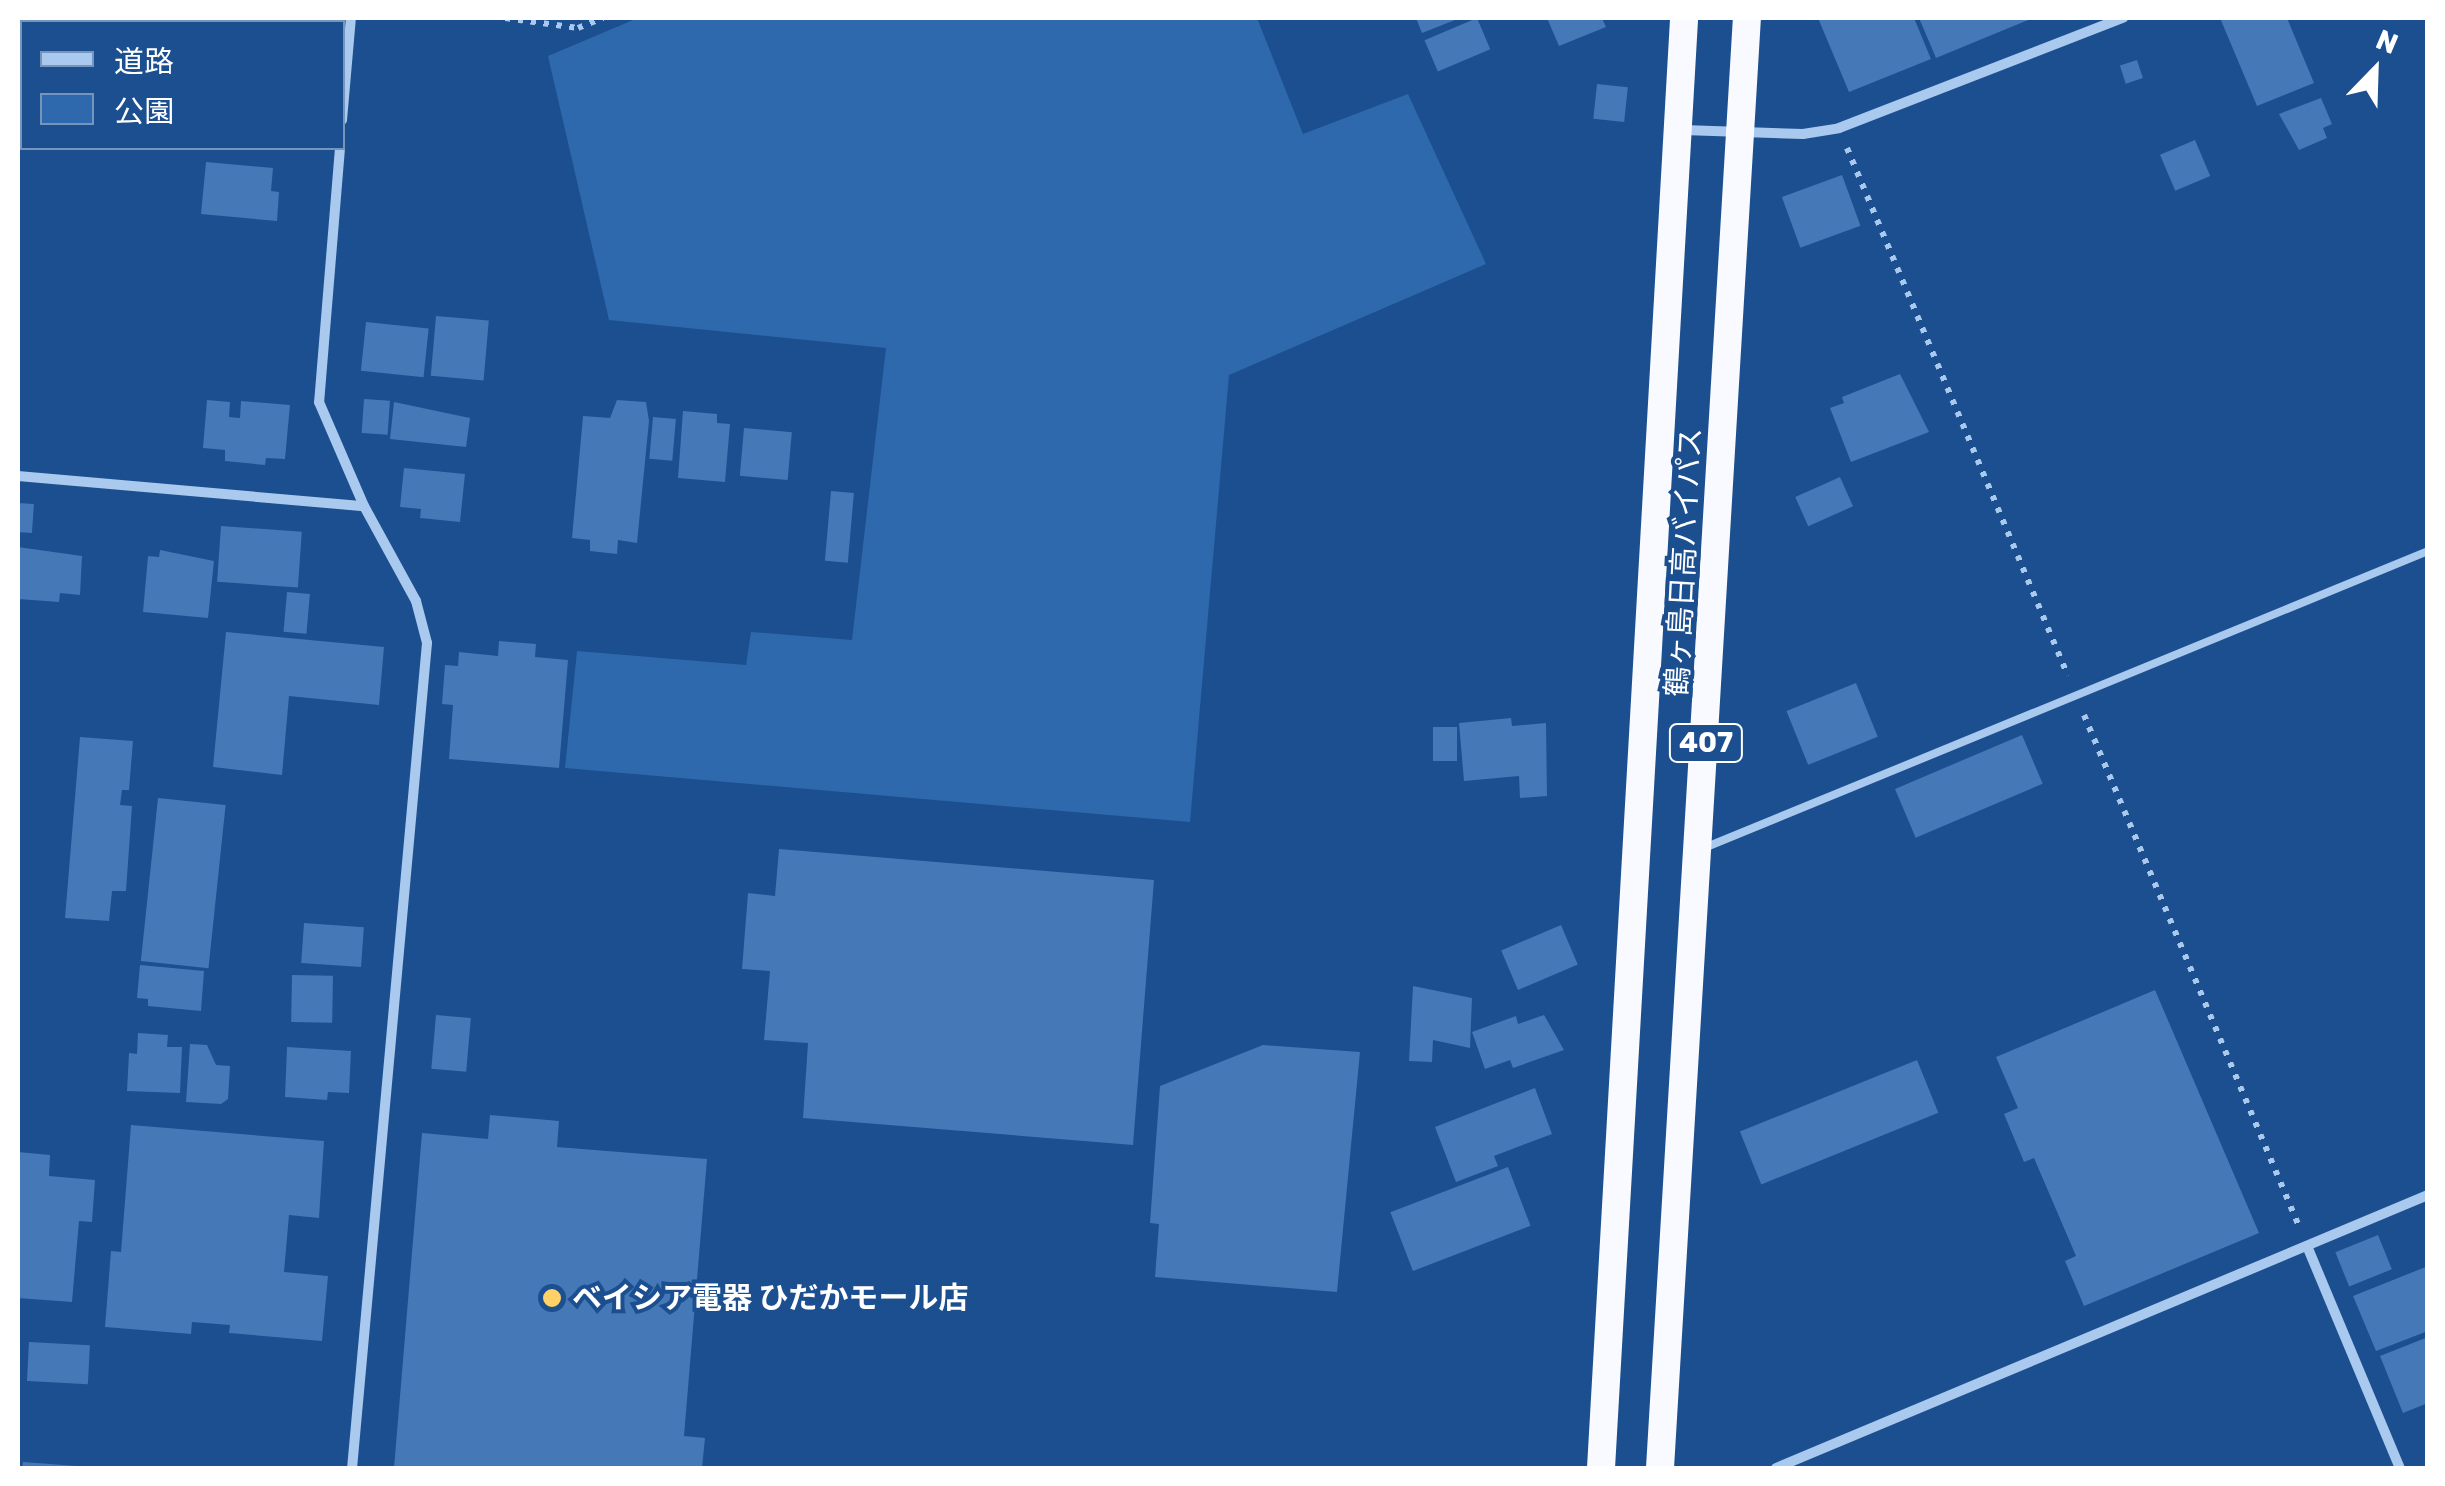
<!DOCTYPE html>
<meta charset="utf-8">
<style>
body{margin:0}
#map{position:relative;width:2445px;height:1486px;overflow:hidden;background:#1b4f8f;font-family:Rubik,"Noto Sans JP",sans-serif}
div>[style]{position:absolute}
.green>*{inset:0;background:#2e69ad}
.building>*{inset:0;background:#4478b7;transform-origin:0 0}
.path>*{height:6px;margin-top:-3px;transform-origin:0;background:repeating-linear-gradient(90deg,#a9c9ee 0 5px,transparent 0 13px)}
.service>*{height:8px;margin:-4px;padding:0 4px;transform-origin:4px;border-radius:4px;background:#a9c9ee}
.minor>*{height:10px;margin:-5px;padding:0 5px;transform-origin:5px;border-radius:5px;background:#a9c9ee}
.trunk>*{height:28px;margin:-14px;padding:0 14px;transform-origin:14px;border-radius:14px;background:#f8faff}
.dots>*{width:28px;height:28px;translate:-50% -50%;box-sizing:border-box;border:5px solid #1b4f8f;border-radius:50%}
span{translate:-50% -50%;white-space:nowrap;text-align:center;line-height:1.15;-webkit-text-stroke:8px #1b4f8f;paint-order:stroke}
.shield-label span{padding:2px 8px;background:#1b4f8f;border:2px solid;border-radius:8px;-webkit-text-stroke-width:0}
.shield-label{font-size:28px;color:#fff;font-weight:700}
.street-label{font-size:30px;color:#fff}
.poi-label{font-size:30px;color:#fff;font-weight:700}
.left{translate:0 -50%;text-align:left}
.frame{position:absolute;inset:0;border:20px solid #fff;pointer-events:none}
.legend{position:absolute;left:20px;top:20px;width:325px;height:130px;box-sizing:border-box;background:#1b4f8f;border:2px solid #7695bc;margin:0;padding:12px 18px;list-style:none;font-size:30px;color:#fff}
.legend li{display:flex;align-items:center;gap:20px;height:50px}
.legend b{width:50px;border:2px solid #7695bc}
.north{position:absolute;left:2325px;top:20px;width:100px;height:100px;-webkit-text-stroke:8px #1b4f8f;paint-order:stroke;rotate:23deg;font-size:28px;font-weight:700;line-height:40px;text-align:center;color:#fff}
.north::after{content:'';display:block;margin:auto;width:35px;height:45px;background:#fff;clip-path:polygon(50% 0,100% 100%,50% 72%,0 100%)}
</style>
<div id="map">
<div class="green">
<i style="clip-path:polygon(638px 18px,1257px 18px,1303px 134px,1408px 94px,1486px 264px,1229px 375px,1190px 822px,565px 768px,577px 651px,746px 665px,751px 632px,852px 640px,886px 348px,609px 320px,548px 56px)"></i>
</div>
<div class="building">
<i style="clip-path:polygon(46px 18px,144px 18px,46px 22px)"></i>
<i style="clip-path:polygon(1416px 18px,1460px 18px,1422px 33px)"></i>
<i style="left:1477px;top:18px;width:34px;height:57px;rotate:67deg"></i>
<i style="clip-path:polygon(1547px 18px,1602px 18px,1606px 27px,1559px 46px)"></i>
<i style="clip-path:polygon(1818px 18px,1914px 18px,1931px 59px,1849px 92px)"></i>
<i style="clip-path:polygon(1919px 18px,2033px 18px,1936px 58px)"></i>
<i style="clip-path:polygon(2220px 18px,2287px 18px,2314px 83px,2257px 106px)"></i>
<i style="left:2137px;top:60px;width:19px;height:18px;rotate:72deg"></i>
<i style="left:1597px;top:84px;width:31px;height:35px;rotate:6deg"></i>
<i style="clip-path:polygon(2321px 98px,2332px 124px,2323px 128px,2327px 138px,2299px 150px,2279px 114px)"></i>
<i style="left:2195px;top:140px;width:39px;height:38px;rotate:67deg"></i>
<i style="clip-path:polygon(206px 162px,273px 168px,271px 191px,279px 192px,277px 221px,201px 214px)"></i>
<i style="left:1842px;top:175px;width:54px;height:64px;rotate:70deg"></i>
<i style="left:436px;top:316px;width:53px;height:60px;rotate:5deg"></i>
<i style="left:366px;top:322px;width:63px;height:49px;rotate:6deg"></i>
<i style="clip-path:polygon(1900px 374px,1929px 432px,1851px 462px,1830px 408px,1844px 403px,1842px 397px)"></i>
<i style="left:364px;top:399px;width:26px;height:34px;rotate:4deg"></i>
<i style="clip-path:polygon(207px 400px,230px 402px,229px 417px,240px 418px,241px 401px,290px 405px,285px 459px,266px 458px,265px 465px,225px 461px,225px 450px,203px 448px)"></i>
<i style="clip-path:polygon(617px 400px,646px 402px,649px 421px,637px 543px,618px 540px,617px 554px,590px 551px,590px 540px,572px 538px,583px 416px,610px 418px)"></i>
<i style="clip-path:polygon(394px 402px,470px 418px,466px 447px,390px 439px)"></i>
<i style="clip-path:polygon(683px 411px,717px 414px,717px 423px,730px 424px,725px 482px,678px 478px)"></i>
<i style="left:653px;top:417px;width:23px;height:42px;rotate:5deg"></i>
<i style="left:744px;top:428px;width:48px;height:48px;rotate:5deg"></i>
<i style="clip-path:polygon(404px 468px,465px 474px,460px 522px,420px 518px,421px 509px,400px 507px)"></i>
<i style="left:1840px;top:477px;width:32px;height:49px;rotate:66deg"></i>
<i style="left:831px;top:491px;width:23px;height:70px;rotate:5deg"></i>
<i style="left:18px;top:503px;width:16px;height:29px;rotate:4deg"></i>
<i style="left:221px;top:526px;width:81px;height:56px;rotate:4deg"></i>
<i style="clip-path:polygon(18px 547px,82px 556px,80px 595px,60px 593px,59px 602px,18px 599px)"></i>
<i style="clip-path:polygon(160px 550px,214px 561px,208px 618px,143px 612px,148px 556px,159px 557px)"></i>
<i style="left:287px;top:592px;width:23px;height:40px;rotate:5deg"></i>
<i style="clip-path:polygon(226px 632px,384px 647px,379px 705px,289px 696px,282px 775px,213px 767px)"></i>
<i style="clip-path:polygon(499px 641px,536px 644px,535px 657px,568px 660px,559px 768px,449px 759px,453px 705px,442px 704px,445px 665px,458px 666px,459px 652px,498px 656px)"></i>
<i style="left:1856px;top:683px;width:58px;height:75px;rotate:68deg"></i>
<i style="clip-path:polygon(1511px 718px,1512px 726px,1546px 723px,1547px 796px,1520px 798px,1519px 776px,1464px 781px,1459px 723px)"></i>
<i style="left:1457px;top:727px;width:34px;height:24px;rotate:90deg"></i>
<i style="left:2022px;top:735px;width:53px;height:138px;rotate:67deg"></i>
<i style="clip-path:polygon(80px 737px,133px 741px,129px 790px,122px 790px,120px 805px,132px 806px,126px 891px,112px 891px,109px 921px,65px 918px)"></i>
<i style="left:158px;top:798px;width:68px;height:164px;rotate:6deg"></i>
<i style="clip-path:polygon(779px 849px,1154px 880px,1133px 1145px,803px 1118px,808px 1043px,764px 1040px,770px 971px,742px 969px,748px 893px,775px 896px)"></i>
<i style="left:304px;top:923px;width:60px;height:40px;rotate:4deg"></i>
<i style="left:1561px;top:925px;width:43px;height:65px;rotate:67deg"></i>
<i style="clip-path:polygon(140px 965px,204px 971px,201px 1011px,148px 1006px,148px 999px,137px 998px)"></i>
<i style="left:292px;top:975px;width:41px;height:47px;rotate:1deg"></i>
<i style="clip-path:polygon(1413px 986px,1472px 998px,1470px 1048px,1433px 1040px,1432px 1062px,1409px 1061px)"></i>
<i style="clip-path:polygon(2155px 990px,2259px 1233px,2084px 1306px,2065px 1261px,2076px 1256px,2034px 1158px,2024px 1162px,2004px 1114px,2018px 1108px,1996px 1057px)"></i>
<i style="left:436px;top:1015px;width:35px;height:54px;rotate:5deg"></i>
<i style="clip-path:polygon(1544px 1015px,1564px 1050px,1513px 1068px,1510px 1060px,1485px 1069px,1472px 1032px,1516px 1016px,1518px 1024px)"></i>
<i style="clip-path:polygon(138px 1033px,168px 1035px,167px 1047px,182px 1047px,180px 1093px,127px 1091px,129px 1053px,137px 1054px)"></i>
<i style="clip-path:polygon(190px 1044px,207px 1045px,216px 1065px,230px 1066px,228px 1099px,221px 1104px,186px 1102px)"></i>
<i style="clip-path:polygon(1263px 1045px,1360px 1052px,1337px 1292px,1155px 1277px,1159px 1224px,1150px 1223px,1160px 1086px)"></i>
<i style="clip-path:polygon(287px 1047px,351px 1051px,349px 1093px,328px 1092px,327px 1100px,285px 1097px)"></i>
<i style="left:1917px;top:1060px;width:57px;height:191px;rotate:68deg"></i>
<i style="clip-path:polygon(1535px 1088px,1552px 1134px,1494px 1156px,1498px 1166px,1456px 1182px,1435px 1127px)"></i>
<i style="clip-path:polygon(490px 1115px,559px 1121px,557px 1147px,707px 1159px,684px 1436px,705px 1438px,702px 1468px,394px 1468px,422px 1133px,488px 1139px)"></i>
<i style="clip-path:polygon(131px 1125px,324px 1141px,319px 1218px,289px 1215px,284px 1272px,328px 1276px,322px 1341px,229px 1333px,230px 1325px,192px 1322px,191px 1334px,105px 1327px,111px 1251px,121px 1252px)"></i>
<i style="clip-path:polygon(18px 1152px,50px 1155px,49px 1176px,95px 1180px,92px 1222px,79px 1221px,72px 1302px,18px 1298px)"></i>
<i style="left:1508px;top:1167px;width:63px;height:126px;rotate:69deg"></i>
<i style="left:2378px;top:1235px;width:37px;height:46px;rotate:68deg"></i>
<i style="clip-path:polygon(2428px 1266px,2428px 1331px,2376px 1351px,2353px 1296px)"></i>
<i style="clip-path:polygon(2428px 1337px,2428px 1403px,2403px 1413px,2380px 1356px)"></i>
<i style="left:29px;top:1342px;width:61px;height:39px;rotate:3deg"></i>
<i style="clip-path:polygon(23px 1462px,77px 1466px,77px 1468px,22px 1468px)"></i>
</div>
<div class="path">
<i style="left:505px;top:18px;width:74px;rotate:7.8deg"></i>
<i style="left:578px;top:28px;width:27px;rotate:-22deg"></i>
<i style="left:1847px;top:148px;width:572px;rotate:67.29deg"></i>
<i style="left:2084px;top:715px;width:552px;rotate:67.2deg"></i>
</div>
<div class="service">
<i style="left:1704px;top:848px;width:783px;rotate:-22.3deg"></i>
</div>
<div class="minor">
<i style="left:342px;top:120px;width:102px;rotate:-85deg"></i>
<i style="left:1683px;top:130px;width:120px;rotate:1.9deg"></i>
<i style="left:1803px;top:134px;width:36px;rotate:-9deg"></i>
<i style="left:1839px;top:128px;width:305px;rotate:-21.2deg"></i>
<i style="left:340px;top:148px;width:255px;rotate:94.7deg"></i>
<i style="left:319px;top:402px;width:113px;rotate:66.6deg"></i>
<i style="left:364px;top:506px;width:108px;rotate:61.3deg"></i>
<i style="left:416px;top:601px;width:43px;rotate:75.3deg"></i>
<i style="left:427px;top:643px;width:828px;rotate:95.19deg"></i>
<i style="left:18px;top:476px;width:347px;rotate:5deg"></i>
<i style="left:2307px;top:1246px;width:241px;rotate:67.3deg"></i>
<i style="left:1776px;top:1468px;width:707px;rotate:-22.72deg"></i>
</div>
<div class="trunk">
<i style="left:1601px;top:1468px;width:1452px;rotate:-86.72deg"></i>
<i style="left:1660px;top:1468px;width:1453px;rotate:-86.57deg"></i>
</div>
<div class="dots">
<i style="left:552px;top:1298px;background:#ffd166"></i>
</div>
<div class="shield-label">
<span style="left:1706px;top:743px">407</span>
</div>
<div class="street-label">
<span style="left:1684px;top:562px;rotate:-87deg">鶴ヶ島日高バイパス</span>
</div>
<div class="poi-label">
<span class="left" style="left:572px;top:1298px">ベイシア電器 ひだかモール店</span>
</div>
<div class="frame"></div>
<ul class="legend">
<li><b style="height:12px;background:#a9c9ee"></b>道路</li>
<li><b style="height:28px;background:#2e69ad"></b>公園</li>
</ul>
<div class="north">N</div>
</div>
